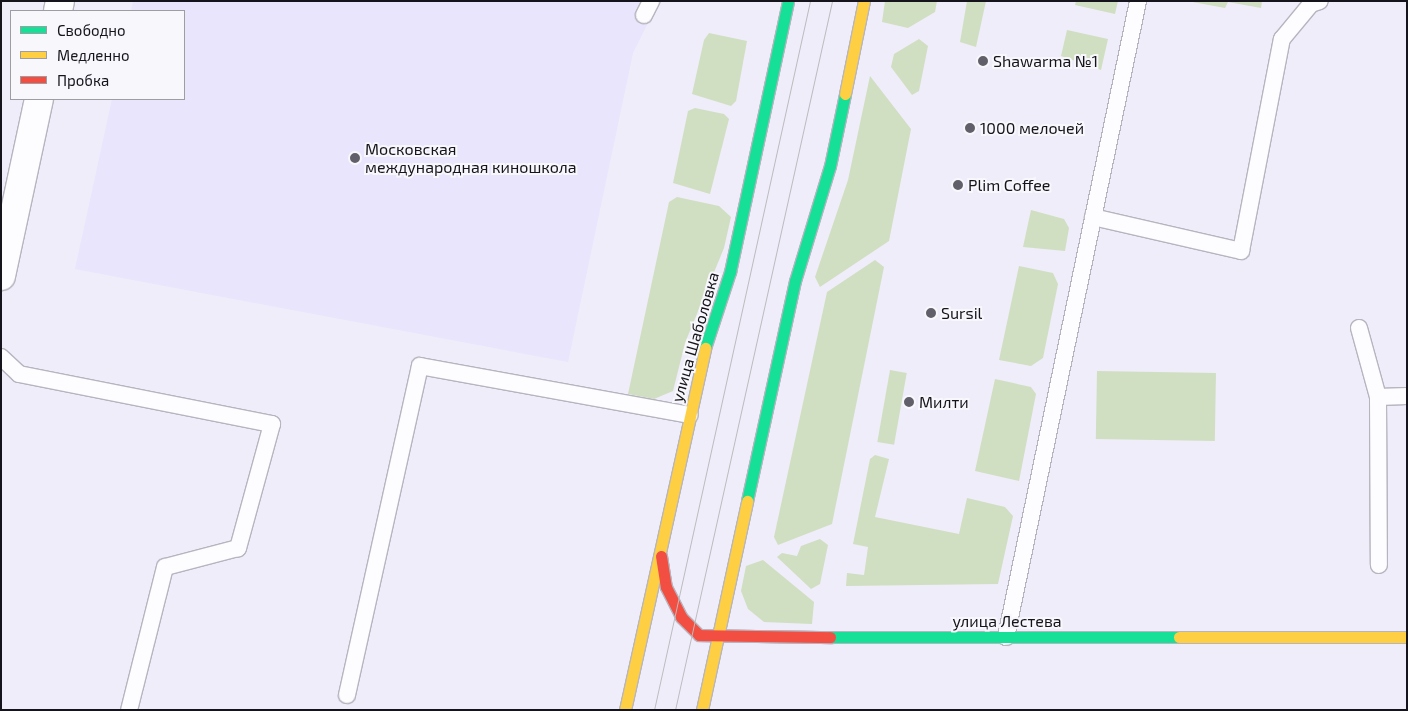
<!DOCTYPE html>
<meta charset="utf-8">
<style>
body{margin:0}
#map{position:relative;width:1408px;height:711px;overflow:hidden;background:#efedfa;font-family:"Exo 2",sans-serif}
div>[style]{position:absolute}
.built>*{inset:0;background:#e8e5fc}
.green>*{inset:0;background:#d0dfc1;transform-origin:0 0}
.roads{filter:drop-shadow(1px 0 #b6b5bf) drop-shadow(-1px 0 #b6b5bf) drop-shadow(0 1px #b6b5bf) drop-shadow(0 -1px #b6b5bf)}
.lane>*{height:16px;margin:-8px;padding:0 8px;transform-origin:8px;border-radius:8px;background:#fdfcfe}
.street>*{height:28px;margin:-14px;padding:0 14px;transform-origin:14px;border-radius:14px;background:#fdfcfe}
.fast>*{height:11px;margin:-5.5px;padding:0 5.5px;transform-origin:5.5px;border-radius:5.5px;background:#16e098}
.slow>*{height:11px;margin:-5.5px;padding:0 5.5px;transform-origin:5.5px;border-radius:5.5px;background:#ffcf43}
.jam>*{height:11px;margin:-5.5px;padding:0 5.5px;transform-origin:5.5px;border-radius:5.5px;background:#f24e42}
.tram>*{height:1px;margin:-0.5px;padding:0 0.5px;transform-origin:0.5px;border-radius:0.5px;background:#bcbcbe}
.dots>*{width:14px;height:14px;translate:-50% -50%;box-sizing:border-box;border:2px solid #f8f8fc;border-radius:50%}
span{translate:-50% -50%;white-space:nowrap;text-align:center;line-height:1.15;-webkit-text-stroke:4px #f8f8fc;paint-order:stroke}
.poi-label{font-size:16px;color:#15141c}
.left{translate:0 -50%;text-align:left}
.street-label{font-size:16px;color:#15141c}
.frame{position:absolute;inset:0;border:2px solid #15141c;pointer-events:none}
.legend{position:absolute;left:10px;top:10px;width:175px;height:90px;box-sizing:border-box;background:#f8f8fc;border:1px solid #9d9da2;margin:0;padding:6px 9px;list-style:none;font-size:15px;color:#15141c}
.legend li{display:flex;align-items:center;gap:10px;height:25px}
.legend b{width:25px;border:1px solid #9d9da2}
</style>
<div id="map">
<div class="built">
<i style="clip-path:polygon(133px 1px,641px 1px,636px 9px,651px 17px,633px 53px,568px 362px,75px 269px,112px 99px,184px 99px,184px 11px,131px 11px)"></i>
</div>
<div class="green">
<i style="clip-path:polygon(885px 1px,937px 1px,935px 12px,908px 28px,882px 22px)"></i>
<i style="clip-path:polygon(967px 1px,986px 1px,976px 47px,960px 42px)"></i>
<i style="clip-path:polygon(1076px 1px,1118px 1px,1115px 14px,1075px 5px)"></i>
<i style="clip-path:polygon(1187px 1px,1262px 1px,1261px 8px,1228px 2px,1225px 8px)"></i>
<i style="clip-path:polygon(1067px 30px,1108px 39px,1101px 70px,1061px 56px)"></i>
<i style="clip-path:polygon(709px 33px,747px 41px,736px 101px,731px 106px,692px 94px,704px 40px)"></i>
<i style="clip-path:polygon(919px 39px,928px 46px,919px 91px,912px 95px,891px 67px,894px 54px)"></i>
<i style="clip-path:polygon(870px 76px,911px 129px,889px 241px,820px 287px,815px 277px,848px 180px)"></i>
<i style="clip-path:polygon(695px 108px,724px 114px,729px 119px,710px 194px,673px 183px,688px 111px)"></i>
<i style="clip-path:polygon(677px 197px,719px 206px,731px 217px,724px 248px,685px 343px,673px 391px,654px 399px,628px 394px,669px 202px)"></i>
<i style="clip-path:polygon(1031px 210px,1064px 219px,1069px 228px,1065px 251px,1023px 247px)"></i>
<i style="clip-path:polygon(875px 260px,884px 267px,832px 524px,778px 545px,774px 537px,827px 292px)"></i>
<i style="clip-path:polygon(1019px 266px,1053px 273px,1058px 284px,1043px 358px,1031px 366px,999px 360px)"></i>
<i style="left:890px;top:370px;width:17px;height:73px;rotate:10deg"></i>
<i style="left:1097px;top:371px;width:119px;height:68px;rotate:1deg"></i>
<i style="clip-path:polygon(995px 379px,1031px 387px,1036px 394px,1019px 481px,975px 471px)"></i>
<i style="clip-path:polygon(875px 455px,889px 459px,875px 517px,959px 534px,967px 498px,1005px 507px,1013px 516px,998px 584px,846px 586px,847px 573px,864px 575px,868px 547px,853px 544px,870px 459px)"></i>
<i style="clip-path:polygon(820px 539px,828px 545px,820px 584px,811px 589px,777px 557px,782px 553px,797px 556px,801px 546px)"></i>
<i style="clip-path:polygon(763px 560px,814px 602px,812px 624px,764px 622px,748px 609px,741px 591px,746px 566px)"></i>
</div>
<div class="roads">
<div class="lane">
<i style="left:644px;top:15px;width:16px;rotate:-63deg"></i>
<i style="left:1093px;top:217px;width:152px;rotate:12.9deg"></i>
<i style="left:1241px;top:251px;width:216px;rotate:-79.1deg"></i>
<i style="left:1282px;top:39px;width:45px;rotate:-50.4deg"></i>
<i style="left:1311px;top:4px;width:9px;rotate:-18deg"></i>
<i style="left:1359px;top:328px;width:72px;rotate:74.6deg"></i>
<i style="left:1378px;top:397px;width:29px;rotate:-2deg"></i>
<i style="left:1px;top:357px;width:25px;rotate:43deg"></i>
<i style="left:19px;top:374px;width:258px;rotate:11.2deg"></i>
<i style="left:272px;top:424px;width:129px;rotate:105.3deg"></i>
<i style="left:238px;top:548px;width:75px;rotate:165.4deg"></i>
<i style="left:165px;top:567px;width:147px;rotate:104.1deg"></i>
<i style="left:1378px;top:397px;width:168px;rotate:89.7deg"></i>
<i style="left:1006px;top:637px;width:650px;rotate:-78.27deg"></i>
<i style="left:347px;top:695px;width:337px;rotate:-77.5deg"></i>
<i style="left:420px;top:366px;width:274px;rotate:10.3deg"></i>
</div>
<div class="street">
<i style="left:58px;top:11px;width:10px;rotate:-79deg"></i>
<i style="left:1px;top:276px;width:181px;rotate:-77.9deg"></i>
</div>
<div class="fast">
<i style="left:705px;top:348px;width:80px;rotate:-71.8deg"></i>
<i style="left:730px;top:272px;width:277px;rotate:-77.9deg"></i>
<i style="left:747px;top:501px;width:225px;rotate:-77.7deg"></i>
<i style="left:795px;top:281px;width:120px;rotate:-73.1deg"></i>
<i style="left:830px;top:166px;width:74px;rotate:-78.2deg"></i>
<i style="left:830px;top:637px;width:349px"></i>
</div>
<div class="slow">
<i style="left:845px;top:94px;width:95px;rotate:-78.5deg"></i>
<i style="left:1179px;top:637px;width:228px"></i>
<i style="left:625px;top:710px;width:371px;rotate:-77.5deg"></i>
<i style="left:702px;top:710px;width:214px;rotate:-77.8deg"></i>
</div>
<div class="jam">
<i style="left:661px;top:556px;width:31px;rotate:81deg"></i>
<i style="left:666px;top:587px;width:34px;rotate:63deg"></i>
<i style="left:681px;top:617px;width:25px;rotate:45deg"></i>
<i style="left:699px;top:635px;width:131px;rotate:0.9deg"></i>
</div>
</div>
<div class="tram">
<i style="left:654px;top:710px;width:726px;rotate:-77.59deg"></i>
<i style="left:675px;top:710px;width:726px;rotate:-77.51deg"></i>
</div>
<div class="dots">
<i style="left:983px;top:61px;background:#61606a"></i>
<i style="left:970px;top:128px;background:#61606a"></i>
<i style="left:355px;top:158px;background:#61606a"></i>
<i style="left:958px;top:185px;background:#61606a"></i>
<i style="left:931px;top:313px;background:#61606a"></i>
<i style="left:909px;top:402px;background:#61606a"></i>
</div>
<div class="poi-label">
<span class="left" style="left:993px;top:61px">Shawarma №1</span>
<span class="left" style="left:980px;top:128px">1000 мелочей</span>
<span class="left" style="left:365px;top:158px">Московская<br>международная киношкола</span>
<span class="left" style="left:968px;top:185px">Plim Coffee</span>
<span class="left" style="left:941px;top:313px">Sursil</span>
<span class="left" style="left:919px;top:402px">Милти</span>
</div>
<div class="street-label">
<span style="left:695px;top:337px;rotate:-74deg">улица Шаболовка</span>
<span style="left:1007px;top:621px">улица Лестева</span>
</div>
<div class="frame"></div>
<ul class="legend">
<li><b style="height:6px;background:#16e098"></b>Свободно</li>
<li><b style="height:6px;background:#ffcf43"></b>Медленно</li>
<li><b style="height:6px;background:#f24e42"></b>Пробка</li>
</ul>
</div>
